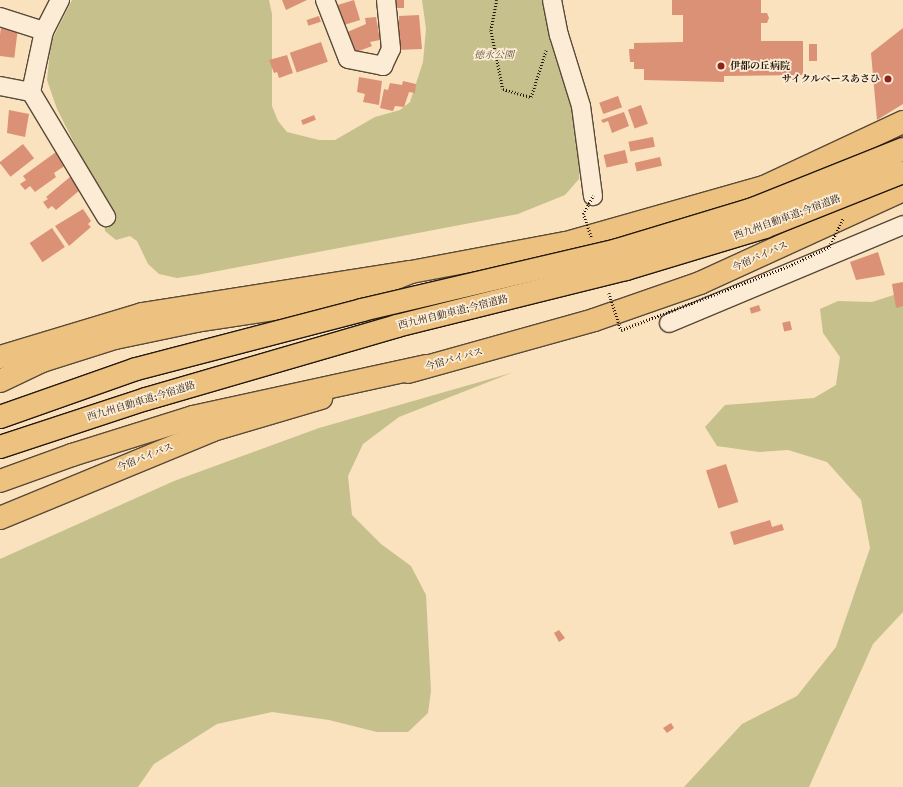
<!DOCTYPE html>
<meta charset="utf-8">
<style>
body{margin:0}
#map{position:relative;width:903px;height:787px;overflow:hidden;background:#fae2be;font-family:"Libre Caslon Text","Noto Serif JP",serif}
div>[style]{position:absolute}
.green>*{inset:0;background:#c6c18c}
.building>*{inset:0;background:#db9176;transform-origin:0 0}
.path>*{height:2.5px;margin-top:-1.25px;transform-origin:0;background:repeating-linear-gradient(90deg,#23180b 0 1px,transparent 0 3px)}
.roads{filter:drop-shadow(1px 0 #594a38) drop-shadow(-1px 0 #594a38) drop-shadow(0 1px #594a38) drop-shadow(0 -1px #594a38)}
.minor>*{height:18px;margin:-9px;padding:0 9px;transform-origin:9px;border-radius:9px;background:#fcecd5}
.trunk>*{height:22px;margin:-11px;padding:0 11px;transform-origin:11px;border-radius:11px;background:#edc17f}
.motorway>*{height:22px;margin:-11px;padding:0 11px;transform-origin:11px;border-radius:11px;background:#edc17f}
.path-bridge>*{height:2.5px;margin-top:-1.25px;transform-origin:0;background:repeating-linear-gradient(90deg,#23180b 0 1px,transparent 0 3px)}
.bridges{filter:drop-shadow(1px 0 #23180b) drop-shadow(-1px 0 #23180b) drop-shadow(0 1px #23180b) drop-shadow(0 -1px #23180b)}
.motorway-bridge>*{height:22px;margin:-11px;padding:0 11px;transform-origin:11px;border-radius:11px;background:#edc17f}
.dots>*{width:11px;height:11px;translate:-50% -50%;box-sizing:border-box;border:2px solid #fcecd5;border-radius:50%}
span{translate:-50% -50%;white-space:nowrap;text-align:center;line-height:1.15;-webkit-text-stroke:3.5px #fcecd5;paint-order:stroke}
.park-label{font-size:10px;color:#5c5338;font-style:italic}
.poi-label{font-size:10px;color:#23180b;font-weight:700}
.left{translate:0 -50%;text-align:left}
.right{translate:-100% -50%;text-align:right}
.street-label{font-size:10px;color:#23180b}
</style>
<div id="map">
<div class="green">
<i style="clip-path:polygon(72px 0,269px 0,272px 14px,272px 106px,278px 121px,287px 132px,319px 140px,335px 140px,375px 117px,400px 110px,410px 102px,423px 62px,426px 29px,422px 0,547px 0,582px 120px,579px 179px,565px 195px,518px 214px,197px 275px,177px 278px,159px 274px,148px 264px,137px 241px,130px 236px,116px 240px,105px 231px,102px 198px,57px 109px,47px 80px,51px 42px)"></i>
<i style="clip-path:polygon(903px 292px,903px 612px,873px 644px,809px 787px,684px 787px,742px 724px,797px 696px,836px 647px,870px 548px,861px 500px,827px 462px,788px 450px,759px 452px,717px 446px,705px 427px,725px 405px,814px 398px,836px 385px,840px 357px,823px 333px,820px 309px,838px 301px,872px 302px)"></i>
<i style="clip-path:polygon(514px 372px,399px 417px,363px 444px,348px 476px,352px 515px,381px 544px,411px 566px,426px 595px,431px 691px,428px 713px,408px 732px,377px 732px,329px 720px,272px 712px,217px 724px,154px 764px,138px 787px,0 787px,0 559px,174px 481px,319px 428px)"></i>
</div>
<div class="building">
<i style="clip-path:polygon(282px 0,307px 0,286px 10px)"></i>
<i style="left:354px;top:0;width:21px;height:17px;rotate:73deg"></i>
<i style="left:393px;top:0;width:11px;height:8px"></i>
<i style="clip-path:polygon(672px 0,761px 0,761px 13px,767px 13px,769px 18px,767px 23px,761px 23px,761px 41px,803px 41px,803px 75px,724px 76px,724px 82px,644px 80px,644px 69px,634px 69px,634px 62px,630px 62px,629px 49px,634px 49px,634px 43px,683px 42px,683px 15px,672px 15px)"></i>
<i style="clip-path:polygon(419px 15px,422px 49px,396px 50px,395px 22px,399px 22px,399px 16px)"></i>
<i style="left:319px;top:16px;width:6px;height:13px;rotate:72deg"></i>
<i style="clip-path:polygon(376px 17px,380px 40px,370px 42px,372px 46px,354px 53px,345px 33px,366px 24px,365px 18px)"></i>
<i style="left:1px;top:27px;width:17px;height:29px;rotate:7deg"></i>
<i style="clip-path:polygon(903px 28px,903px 104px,877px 120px,871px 53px)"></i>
<i style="left:321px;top:42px;width:21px;height:33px;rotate:71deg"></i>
<i style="left:809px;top:44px;width:8px;height:17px"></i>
<i style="clip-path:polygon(287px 55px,293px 73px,279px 78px,277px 72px,274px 73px,269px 60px)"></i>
<i style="clip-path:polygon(359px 77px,382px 81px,379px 105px,363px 102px,365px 94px,357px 92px)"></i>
<i style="clip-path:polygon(403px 81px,416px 84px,415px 93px,409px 92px,404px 107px,395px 106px,393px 111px,380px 108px,384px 89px,388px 90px,390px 83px,402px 85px)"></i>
<i style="left:618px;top:96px;width:12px;height:20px;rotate:70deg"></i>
<i style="left:641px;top:105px;width:20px;height:14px;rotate:70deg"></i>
<i style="clip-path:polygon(9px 110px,29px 114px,25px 137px,7px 133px)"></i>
<i style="clip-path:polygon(624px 112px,629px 126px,612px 133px,608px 121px,603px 123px,601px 120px)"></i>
<i style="left:314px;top:115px;width:5px;height:14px;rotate:68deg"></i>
<i style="left:653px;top:137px;width:10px;height:25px;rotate:79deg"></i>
<i style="left:23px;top:144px;width:18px;height:30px;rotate:52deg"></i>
<i style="left:625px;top:150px;width:13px;height:22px;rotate:77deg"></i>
<i style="clip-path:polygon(56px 152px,66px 165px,54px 173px,56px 177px,35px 192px,30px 186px,25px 190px,20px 184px,26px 180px,23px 176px)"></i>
<i style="left:660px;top:157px;width:9px;height:26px;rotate:77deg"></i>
<i style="clip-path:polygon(70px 177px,80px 190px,56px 210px,52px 206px,48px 209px,43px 202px,48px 199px,46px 197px)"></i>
<i style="clip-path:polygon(83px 209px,91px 221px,88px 224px,91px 227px,69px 246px,55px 226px)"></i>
<i style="left:52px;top:228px;width:23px;height:27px;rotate:56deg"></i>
<i style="clip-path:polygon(878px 252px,885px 275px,856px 280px,850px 262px)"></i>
<i style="clip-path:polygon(903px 282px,903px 306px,896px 308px,892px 284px)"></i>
<i style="left:759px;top:305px;width:6px;height:10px;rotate:72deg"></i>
<i style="left:790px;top:321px;width:9px;height:8px;rotate:77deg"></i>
<i style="left:726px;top:464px;width:40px;height:21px;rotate:72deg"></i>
<i style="clip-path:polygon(770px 520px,772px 527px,782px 524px,784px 530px,734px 545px,730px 532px)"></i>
<i style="clip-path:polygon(559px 630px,565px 638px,559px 642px,554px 633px)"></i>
<i style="clip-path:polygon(671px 723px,674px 728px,667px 733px,663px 728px)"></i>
</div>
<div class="path">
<i style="left:497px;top:0;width:31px;rotate:101deg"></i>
<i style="left:491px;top:30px;width:60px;rotate:78.5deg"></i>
<i style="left:503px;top:89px;width:29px;rotate:16deg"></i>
<i style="left:531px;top:97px;width:49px;rotate:-72.3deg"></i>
</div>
<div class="roads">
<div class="minor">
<i style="left:60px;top:0;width:35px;rotate:117deg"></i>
<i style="left:44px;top:31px;width:62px;rotate:102deg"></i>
<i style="left:31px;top:92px;width:146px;rotate:59deg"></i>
<i style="left:325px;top:0;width:63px;rotate:68.7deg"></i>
<i style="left:348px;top:59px;width:36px;rotate:11deg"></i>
<i style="left:383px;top:66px;width:19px;rotate:-65deg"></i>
<i style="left:391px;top:49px;width:49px;rotate:-95.8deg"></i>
<i style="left:552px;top:0;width:36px;rotate:79deg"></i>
<i style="left:559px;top:35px;width:74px;rotate:72.8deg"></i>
<i style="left:581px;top:106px;width:91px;rotate:82.4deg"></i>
<i style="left:0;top:17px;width:46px;rotate:17.7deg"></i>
<i style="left:0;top:86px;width:32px;rotate:11deg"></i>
<i style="left:669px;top:323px;width:254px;rotate:-22.7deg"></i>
</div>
<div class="trunk">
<i style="left:0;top:357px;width:148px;rotate:-16.8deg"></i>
<i style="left:142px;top:314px;width:272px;rotate:-8.9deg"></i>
<i style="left:411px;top:272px;width:158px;rotate:-10.6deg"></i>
<i style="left:566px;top:243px;width:206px;rotate:-15.8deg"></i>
<i style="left:764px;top:187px;width:153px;rotate:-25.1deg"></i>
<i style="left:408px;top:372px;width:193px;rotate:-15.6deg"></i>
<i style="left:594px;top:320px;width:112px;rotate:-19.2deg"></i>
<i style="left:700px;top:283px;width:223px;rotate:-24.6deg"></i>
<i style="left:0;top:518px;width:230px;rotate:-22.4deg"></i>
<i style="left:213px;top:430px;width:113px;rotate:-16.5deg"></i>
</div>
<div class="motorway">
<i style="left:0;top:381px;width:47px;rotate:-25.5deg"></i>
<i style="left:42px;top:361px;width:77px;rotate:-17.5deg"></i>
<i style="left:115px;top:338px;width:83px;rotate:-11.9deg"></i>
<i style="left:196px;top:321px;width:152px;rotate:-8.7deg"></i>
<i style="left:346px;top:298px;width:70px;rotate:-21.8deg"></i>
<i style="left:0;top:481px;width:77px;rotate:-19.9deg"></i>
<i style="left:72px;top:455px;width:127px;rotate:-17.4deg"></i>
<i style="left:193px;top:417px;width:239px;rotate:-12.3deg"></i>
</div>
</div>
<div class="path-bridge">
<i style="left:591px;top:237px;width:24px;rotate:-109deg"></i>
<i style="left:583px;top:214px;width:21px;rotate:-61deg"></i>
<i style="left:609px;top:293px;width:39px;rotate:72deg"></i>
<i style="left:621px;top:330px;width:180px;rotate:-20.9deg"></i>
<i style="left:789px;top:266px;width:44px;rotate:-25.4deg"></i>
<i style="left:829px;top:247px;width:32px;rotate:-64deg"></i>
</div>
<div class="bridges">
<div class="motorway-bridge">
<i style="left:0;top:417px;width:144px;rotate:-19.4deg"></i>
<i style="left:136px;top:369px;width:234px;rotate:-14.6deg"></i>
<i style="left:362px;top:310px;width:262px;rotate:-13.2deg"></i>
<i style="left:617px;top:250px;width:142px;rotate:-16.8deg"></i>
<i style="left:753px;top:209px;width:162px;rotate:-21.8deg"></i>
<i style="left:0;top:447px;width:154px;rotate:-18.2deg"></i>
<i style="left:146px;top:399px;width:261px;rotate:-16.2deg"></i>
<i style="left:397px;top:326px;width:236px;rotate:-14deg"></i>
<i style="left:626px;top:269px;width:145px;rotate:-16.8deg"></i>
<i style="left:765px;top:227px;width:149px;rotate:-21.7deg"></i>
</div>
</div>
<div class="dots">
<i style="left:721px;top:66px;background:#8f2418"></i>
<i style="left:888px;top:79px;background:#8f2418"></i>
</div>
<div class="park-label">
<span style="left:494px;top:55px">徳永公園</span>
</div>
<div class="poi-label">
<span class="left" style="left:730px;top:66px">伊都の丘病院</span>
<span class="right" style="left:880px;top:79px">サイクルベースあさひ</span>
</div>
<div class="street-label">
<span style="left:787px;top:217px;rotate:-20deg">西九州自動車道;今宿道路</span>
<span style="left:760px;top:256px;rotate:-24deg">今宿バイパス</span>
<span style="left:453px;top:312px;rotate:-14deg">西九州自動車道;今宿道路</span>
<span style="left:454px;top:359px;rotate:-16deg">今宿バイパス</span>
<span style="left:141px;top:401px;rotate:-17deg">西九州自動車道;今宿道路</span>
<span style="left:145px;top:457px;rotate:-22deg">今宿バイパス</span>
</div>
</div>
